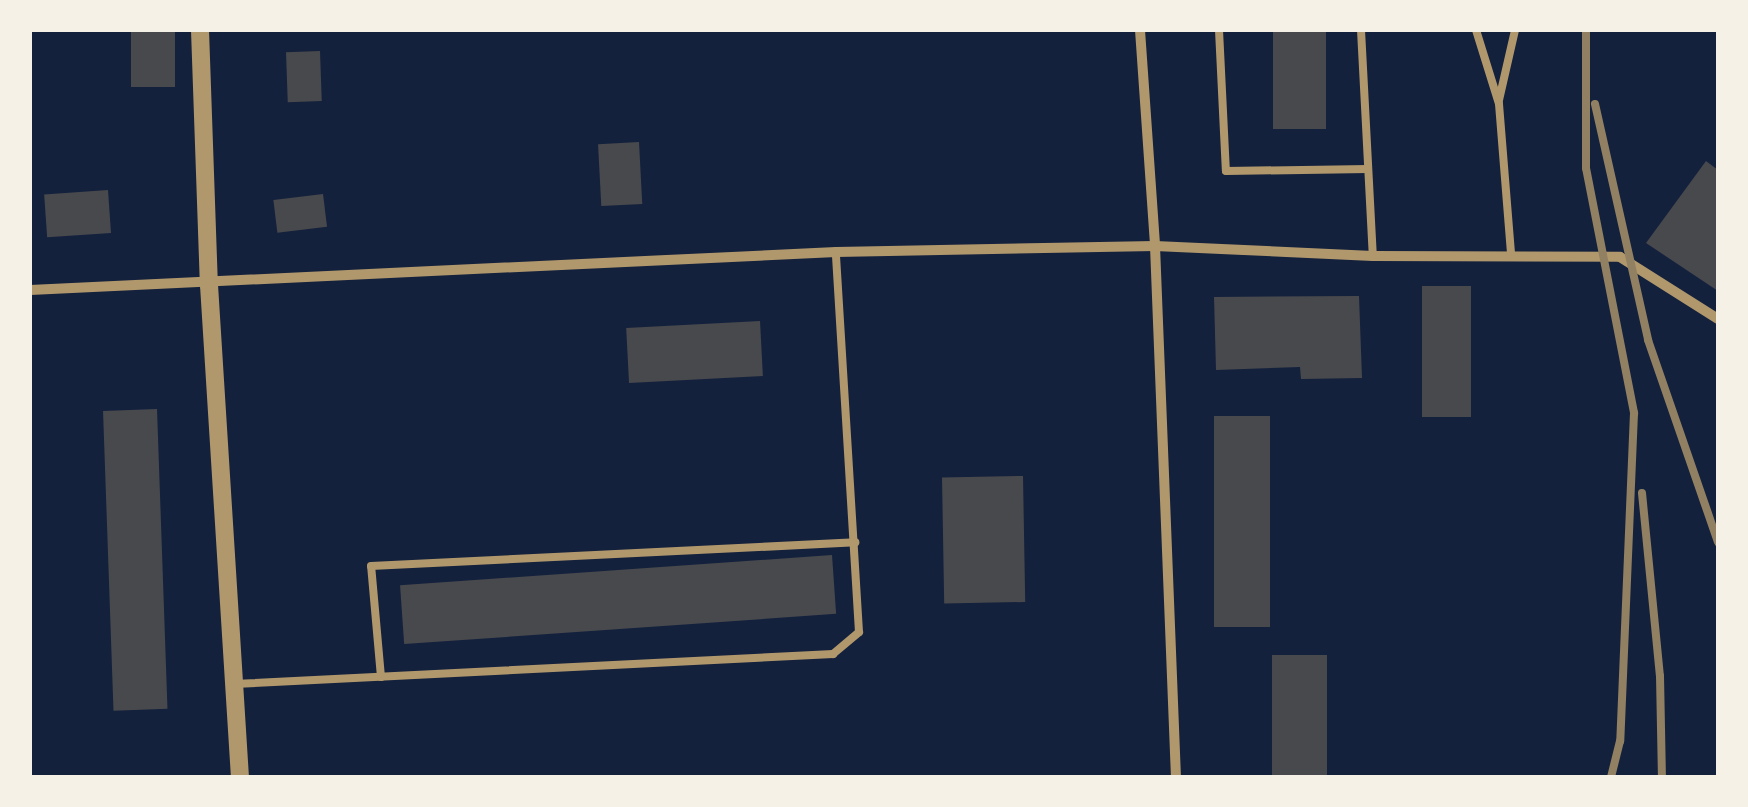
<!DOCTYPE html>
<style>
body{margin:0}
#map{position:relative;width:1748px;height:807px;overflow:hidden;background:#14213d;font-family:"Work Sans",sans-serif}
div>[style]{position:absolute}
.building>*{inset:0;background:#48494c;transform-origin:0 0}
.service>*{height:8px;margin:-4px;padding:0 4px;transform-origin:4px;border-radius:4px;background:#b1986c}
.minor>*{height:10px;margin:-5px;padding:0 5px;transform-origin:5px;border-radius:5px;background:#b1986c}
.tertiary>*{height:18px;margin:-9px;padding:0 9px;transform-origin:9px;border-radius:9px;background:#b1986c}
.rail>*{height:8px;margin:-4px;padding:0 4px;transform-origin:4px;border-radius:4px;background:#918062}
span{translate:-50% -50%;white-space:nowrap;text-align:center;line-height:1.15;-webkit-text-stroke:9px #f6f1e7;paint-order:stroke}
.frame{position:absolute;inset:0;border:32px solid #f6f1e7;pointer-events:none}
</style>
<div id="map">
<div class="building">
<i style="left:131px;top:30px;width:44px;height:57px"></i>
<i style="left:1273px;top:30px;width:53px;height:99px"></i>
<i style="left:320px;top:51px;width:50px;height:34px;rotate:88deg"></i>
<i style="left:639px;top:142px;width:62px;height:41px;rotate:87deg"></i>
<i style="clip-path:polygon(1706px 161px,1718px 170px,1718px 291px,1646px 243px)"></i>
<i style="left:108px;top:190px;width:43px;height:64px;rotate:86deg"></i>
<i style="left:323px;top:194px;width:33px;height:50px;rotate:83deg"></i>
<i style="left:1471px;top:286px;width:131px;height:49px;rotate:90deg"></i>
<i style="clip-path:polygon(1359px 296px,1362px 378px,1301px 379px,1300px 367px,1216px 370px,1214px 297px)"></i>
<i style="left:760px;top:321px;width:55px;height:134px;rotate:87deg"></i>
<i style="left:157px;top:409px;width:300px;height:54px;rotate:88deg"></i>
<i style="left:1270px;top:416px;width:211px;height:56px;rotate:90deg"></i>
<i style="left:1023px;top:476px;width:126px;height:81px;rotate:89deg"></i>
<i style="left:832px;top:555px;width:59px;height:433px;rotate:86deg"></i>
<i style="left:1272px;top:655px;width:55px;height:122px"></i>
</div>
<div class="service">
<i style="left:1219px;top:30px;width:141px;rotate:87.2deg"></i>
<i style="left:1226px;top:171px;width:142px;rotate:-0.8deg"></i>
<i style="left:1361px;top:30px;width:226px;rotate:87deg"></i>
<i style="left:1476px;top:30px;width:77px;rotate:72.7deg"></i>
<i style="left:1499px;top:104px;width:150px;rotate:85.4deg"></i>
<i style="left:1499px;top:100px;width:72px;rotate:-77.1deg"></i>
<i style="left:381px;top:677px;width:111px;rotate:-95.1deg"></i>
<i style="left:371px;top:566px;width:485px;rotate:-2.8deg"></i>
<i style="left:234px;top:684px;width:600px;rotate:-2.87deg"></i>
<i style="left:833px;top:654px;width:34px;rotate:-40deg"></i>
<i style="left:859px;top:632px;width:381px;rotate:-93.5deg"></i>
</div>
<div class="minor">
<i style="left:1140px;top:30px;width:217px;rotate:86deg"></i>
<i style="left:1155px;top:246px;width:531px;rotate:87.74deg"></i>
<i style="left:30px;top:290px;width:807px;rotate:-2.7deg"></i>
<i style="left:836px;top:252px;width:319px;rotate:-1.1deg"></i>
<i style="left:1155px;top:246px;width:218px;rotate:2.6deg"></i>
<i style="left:1373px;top:256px;width:247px;rotate:0.2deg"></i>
<i style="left:1620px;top:257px;width:116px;rotate:32.3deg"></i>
</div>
<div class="tertiary">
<i style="left:200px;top:30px;width:255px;rotate:88deg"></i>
<i style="left:209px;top:285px;width:493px;rotate:86.4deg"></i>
</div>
<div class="rail">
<i style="left:1586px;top:30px;width:138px;rotate:90deg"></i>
<i style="left:1586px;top:168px;width:250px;rotate:78.9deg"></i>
<i style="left:1634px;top:413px;width:328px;rotate:92.4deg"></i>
<i style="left:1620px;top:741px;width:37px;rotate:104deg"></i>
<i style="left:1595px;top:104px;width:242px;rotate:77.3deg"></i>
<i style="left:1648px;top:340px;width:214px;rotate:70.9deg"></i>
<i style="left:1642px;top:493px;width:184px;rotate:84.4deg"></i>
<i style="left:1660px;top:676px;width:101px;rotate:88.9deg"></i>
</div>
<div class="frame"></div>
</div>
